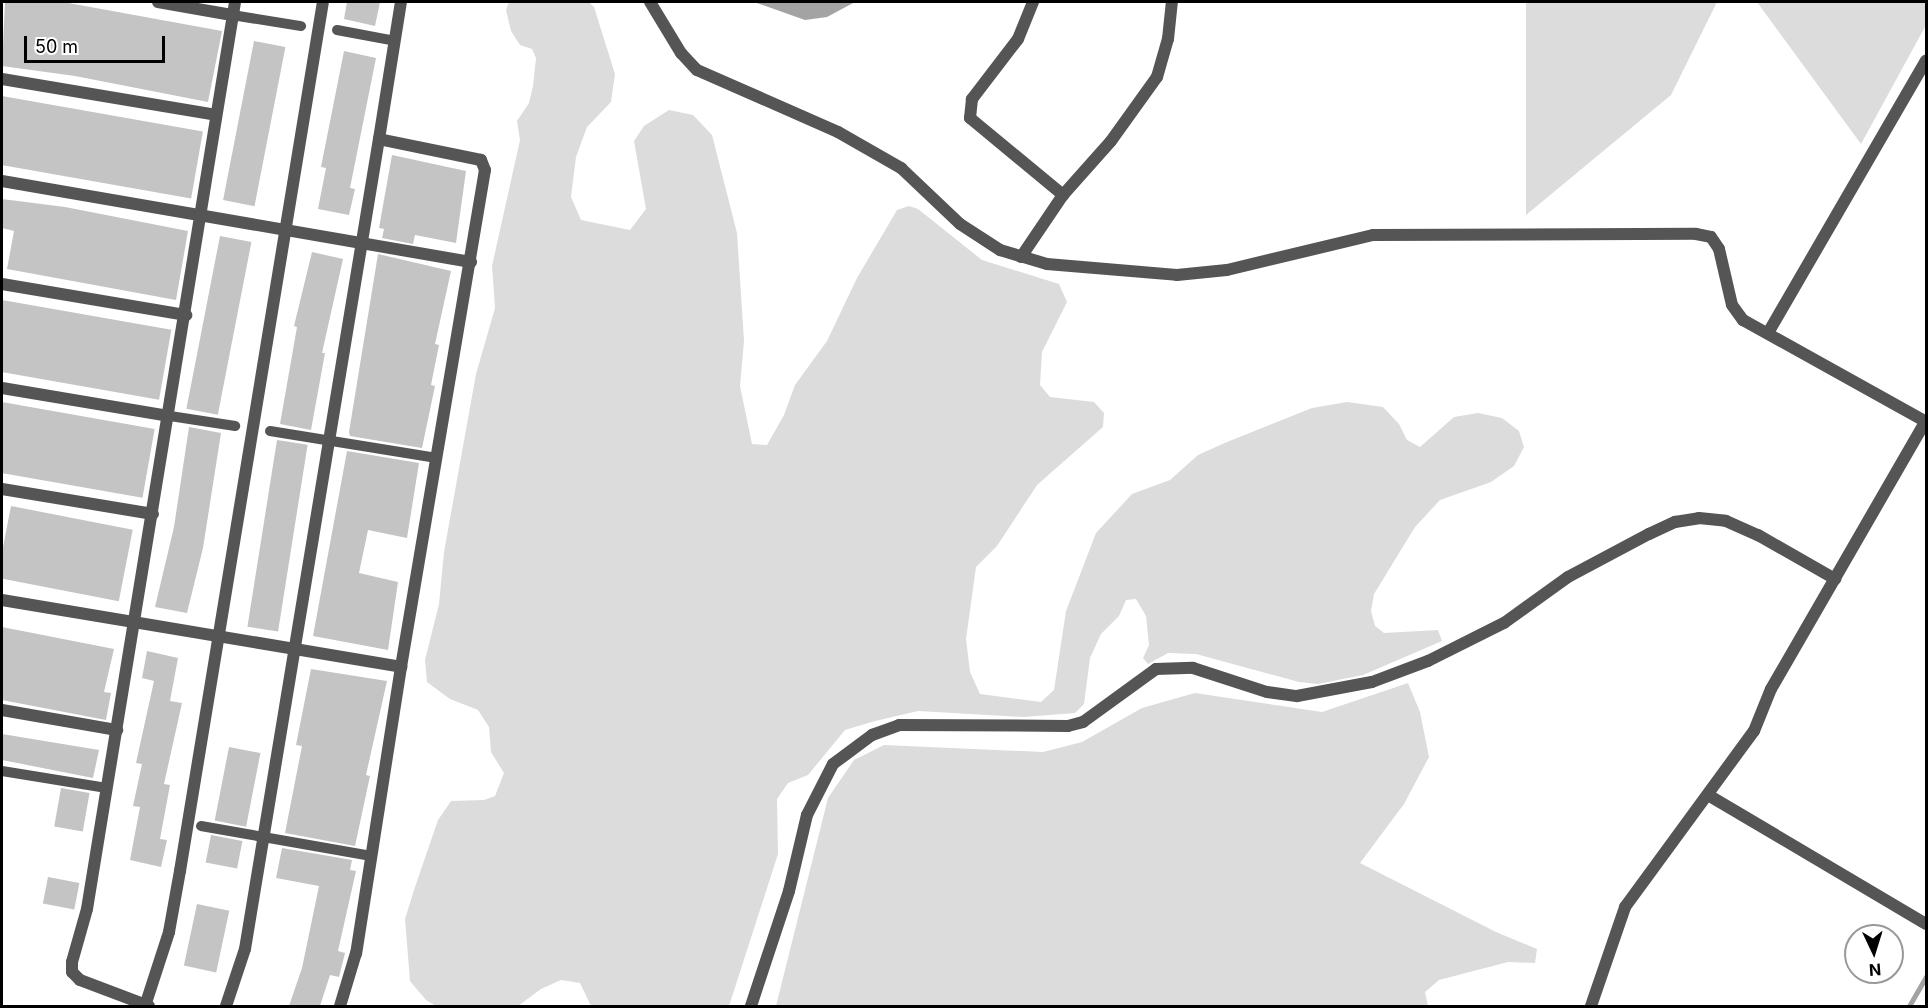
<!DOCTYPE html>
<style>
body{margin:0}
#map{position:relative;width:1928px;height:1008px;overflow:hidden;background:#fff;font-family:Inter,sans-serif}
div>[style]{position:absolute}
.green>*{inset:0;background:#dcdcdc}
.water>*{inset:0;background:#a3a3a3}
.stream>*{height:5px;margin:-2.5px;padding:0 2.5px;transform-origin:2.5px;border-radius:2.5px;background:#a3a3a3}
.building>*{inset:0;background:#c4c4c4;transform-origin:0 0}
.service>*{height:10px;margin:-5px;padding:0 5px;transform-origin:5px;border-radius:5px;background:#555}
.minor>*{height:12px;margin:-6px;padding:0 6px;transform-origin:6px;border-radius:6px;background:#555}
.tertiary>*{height:12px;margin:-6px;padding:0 6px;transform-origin:6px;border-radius:6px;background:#555}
span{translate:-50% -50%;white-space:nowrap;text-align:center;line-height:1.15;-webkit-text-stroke:4.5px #fff;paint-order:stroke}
.frame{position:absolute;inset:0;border:3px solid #000;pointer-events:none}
.north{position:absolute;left:1844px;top:924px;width:60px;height:60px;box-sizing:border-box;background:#fff;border:2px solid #999;border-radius:50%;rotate:176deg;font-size:16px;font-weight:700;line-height:24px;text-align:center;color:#000}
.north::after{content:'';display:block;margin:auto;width:21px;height:27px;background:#000;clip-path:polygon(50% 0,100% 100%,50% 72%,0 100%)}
.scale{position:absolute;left:24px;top:36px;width:141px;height:27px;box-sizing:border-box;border:3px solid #000;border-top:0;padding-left:8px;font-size:18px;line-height:21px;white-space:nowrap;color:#000;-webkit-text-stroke:4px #fff;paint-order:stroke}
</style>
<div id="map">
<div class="green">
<i style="clip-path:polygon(509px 2px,589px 2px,594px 7px,615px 74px,611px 102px,587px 127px,576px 157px,571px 197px,581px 220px,630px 230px,646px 209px,634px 141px,644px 126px,669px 110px,693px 115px,712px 135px,737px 233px,744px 341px,740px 386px,752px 444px,767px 445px,784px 415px,795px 385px,827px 341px,857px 278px,897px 210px,909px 206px,918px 209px,982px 260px,1059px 284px,1067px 302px,1042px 352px,1040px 385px,1050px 397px,1094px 402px,1104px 413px,1103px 427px,1037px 485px,997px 546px,976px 567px,966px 639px,970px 672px,980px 694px,1041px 702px,1054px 690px,1066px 611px,1096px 533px,1132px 494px,1170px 480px,1198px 455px,1227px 442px,1312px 408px,1347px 402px,1383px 407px,1399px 424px,1407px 440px,1420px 447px,1454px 417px,1478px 413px,1502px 418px,1519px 431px,1524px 447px,1514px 466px,1491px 482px,1440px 500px,1415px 527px,1374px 594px,1371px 611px,1375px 626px,1384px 633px,1438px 630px,1442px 641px,1363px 675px,1318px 684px,1299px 682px,1196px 654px,1168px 653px,1148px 664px,1143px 658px,1149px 645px,1146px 616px,1136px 599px,1126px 600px,1119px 616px,1101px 634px,1090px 658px,1084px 704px,1075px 713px,1023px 717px,918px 711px,875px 721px,845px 730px,808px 775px,788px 783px,777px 799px,778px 854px,729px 1006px,591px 1006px,580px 983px,561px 980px,541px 989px,518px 1006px,436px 1006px,426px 1000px,410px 981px,405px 919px,414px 890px,438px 820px,451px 801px,484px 800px,495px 796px,504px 773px,491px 752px,489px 727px,478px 710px,450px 699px,427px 682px,425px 660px,439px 604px,444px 552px,476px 374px,495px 308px,492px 266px,520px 140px,517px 121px,529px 103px,533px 86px,536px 58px,532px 49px,520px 45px,511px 31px,506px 10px)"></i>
<i style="clip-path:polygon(1526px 2px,1717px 2px,1671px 95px,1526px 215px)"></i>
<i style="clip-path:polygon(1757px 2px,1926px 2px,1926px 25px,1861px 144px)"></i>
<i style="clip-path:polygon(1408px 683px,1420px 712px,1429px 757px,1404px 804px,1360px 863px,1496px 932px,1537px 949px,1535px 963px,1508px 962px,1439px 980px,1425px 992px,1428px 1006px,776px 1006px,828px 798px,854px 760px,884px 745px,1043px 752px,1082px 742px,1142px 708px,1195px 693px,1322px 712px)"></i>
</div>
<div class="water">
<i style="clip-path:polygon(754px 2px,855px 2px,827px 17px,805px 20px)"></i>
</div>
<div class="stream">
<i style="left:1909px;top:1006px;width:34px;rotate:-60deg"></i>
</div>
<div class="building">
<i style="clip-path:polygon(5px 2px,63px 2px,222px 31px,208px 102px,75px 76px,2px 66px)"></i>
<i style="clip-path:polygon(347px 2px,380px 2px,375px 26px,344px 19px)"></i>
<i style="left:254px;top:41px;width:32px;height:162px;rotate:11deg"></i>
<i style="clip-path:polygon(344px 51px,376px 58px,350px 188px,355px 189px,349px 215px,318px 209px,326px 168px,321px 167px)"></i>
<i style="left:2px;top:96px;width:204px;height:68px;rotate:10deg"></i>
<i style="clip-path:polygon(392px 155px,466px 171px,456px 243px,415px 235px,413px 244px,382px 238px,384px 229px,379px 228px)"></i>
<i style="clip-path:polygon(2px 199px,65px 207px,188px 231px,176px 300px,7px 269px,14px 231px,2px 228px)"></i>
<i style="left:220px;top:236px;width:32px;height:176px;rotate:11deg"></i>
<i style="clip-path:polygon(312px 252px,343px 259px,322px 353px,325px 353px,311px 430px,280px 424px,297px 327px,294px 326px)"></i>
<i style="clip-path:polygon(378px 254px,451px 271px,435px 344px,439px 345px,431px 385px,435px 386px,422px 448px,350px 436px,349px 432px)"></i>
<i style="left:2px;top:300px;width:172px;height:71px;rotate:10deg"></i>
<i style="left:2px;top:402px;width:155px;height:70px;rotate:10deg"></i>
<i style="clip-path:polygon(189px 427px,221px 433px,203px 548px,187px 613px,155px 607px,174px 527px)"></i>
<i style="left:277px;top:440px;width:31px;height:189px;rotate:9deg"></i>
<i style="clip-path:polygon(347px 451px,419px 463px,407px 538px,368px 530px,359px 573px,398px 582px,388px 650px,313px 636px)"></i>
<i style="left:11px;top:506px;width:124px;height:73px;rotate:11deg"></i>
<i style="clip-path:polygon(2px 627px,114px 649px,104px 692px,111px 693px,106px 720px,2px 700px)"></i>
<i style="clip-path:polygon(147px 651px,178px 658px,170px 701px,182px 703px,164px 784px,170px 785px,160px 839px,167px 840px,161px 867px,130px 860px,140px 807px,133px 806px,142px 764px,136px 763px,154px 681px,142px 678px)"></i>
<i style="clip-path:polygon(311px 669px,387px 681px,366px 775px,370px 776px,355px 846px,285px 833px,302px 746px,296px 745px)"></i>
<i style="clip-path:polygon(2px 734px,99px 750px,93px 778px,2px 760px)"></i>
<i style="left:229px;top:747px;width:32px;height:75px;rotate:11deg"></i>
<i style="left:61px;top:788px;width:29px;height:39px;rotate:10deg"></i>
<i style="left:211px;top:835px;width:32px;height:28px;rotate:11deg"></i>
<i style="clip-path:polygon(282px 848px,352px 860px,350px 870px,356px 871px,338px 951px,345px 953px,339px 977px,330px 975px,320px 1006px,289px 1006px,302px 968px,319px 886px,276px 878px)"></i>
<i style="left:48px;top:877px;width:32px;height:27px;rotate:11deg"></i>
<i style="left:197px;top:904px;width:33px;height:63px;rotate:12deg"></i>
</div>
<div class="service">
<i style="left:232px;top:15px;width:70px;rotate:9.1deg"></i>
<i style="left:337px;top:30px;width:59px;rotate:10.7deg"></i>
<i style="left:170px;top:416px;width:66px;rotate:8.7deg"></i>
<i style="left:270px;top:431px;width:169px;rotate:9.2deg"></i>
<i style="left:2px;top:771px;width:106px;rotate:9.2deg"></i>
<i style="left:201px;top:826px;width:173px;rotate:10deg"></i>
</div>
<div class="minor">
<i style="left:158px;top:2px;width:75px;rotate:10deg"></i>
<i style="left:650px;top:2px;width:60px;rotate:58.7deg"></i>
<i style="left:681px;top:53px;width:23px;rotate:47deg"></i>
<i style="left:697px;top:70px;width:154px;rotate:23.7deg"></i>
<i style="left:838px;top:132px;width:73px;rotate:29.7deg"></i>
<i style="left:901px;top:168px;width:81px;rotate:43.5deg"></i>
<i style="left:960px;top:224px;width:48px;rotate:33deg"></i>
<i style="left:1000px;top:250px;width:49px;rotate:16.6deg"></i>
<i style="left:1047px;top:264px;width:130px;rotate:4.8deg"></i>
<i style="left:1177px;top:275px;width:50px;rotate:-5.7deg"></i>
<i style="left:1227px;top:270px;width:150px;rotate:-13.5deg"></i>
<i style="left:1373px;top:235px;width:323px;rotate:-0.2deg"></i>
<i style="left:1696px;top:234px;width:15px;rotate:11deg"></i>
<i style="left:1711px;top:237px;width:14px;rotate:56deg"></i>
<i style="left:1719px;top:249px;width:57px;rotate:76.9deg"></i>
<i style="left:1732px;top:305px;width:19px;rotate:54deg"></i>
<i style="left:1743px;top:320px;width:210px;rotate:29.1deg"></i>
<i style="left:1033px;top:2px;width:40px;rotate:112deg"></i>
<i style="left:1018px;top:39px;width:76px;rotate:127.5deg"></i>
<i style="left:972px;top:99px;width:19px;rotate:96deg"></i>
<i style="left:970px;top:118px;width:121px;rotate:39.6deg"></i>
<i style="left:2px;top:79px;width:217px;rotate:9.5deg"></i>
<i style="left:2px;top:181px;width:476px;rotate:9.8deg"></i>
<i style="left:1021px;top:257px;width:75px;rotate:-55.9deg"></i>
<i style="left:1063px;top:195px;width:72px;rotate:-48.4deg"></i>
<i style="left:1111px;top:141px;width:79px;rotate:-54.3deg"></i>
<i style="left:1157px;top:77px;width:40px;rotate:-74deg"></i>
<i style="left:1168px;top:39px;width:37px;rotate:-84deg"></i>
<i style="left:2px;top:284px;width:187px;rotate:9.6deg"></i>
<i style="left:1768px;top:333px;width:315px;rotate:-59.9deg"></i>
<i style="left:2px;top:388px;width:170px;rotate:9.5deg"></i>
<i style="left:2px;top:489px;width:153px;rotate:9.4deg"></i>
<i style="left:2px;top:600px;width:405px;rotate:9.5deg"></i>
<i style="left:401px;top:667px;width:290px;rotate:98.9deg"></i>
<i style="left:356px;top:953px;width:55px;rotate:106.8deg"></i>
<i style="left:401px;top:667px;width:504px;rotate:-80.41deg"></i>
<i style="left:485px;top:170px;width:11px;rotate:-112deg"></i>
<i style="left:481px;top:160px;width:104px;rotate:-168.4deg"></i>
<i style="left:379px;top:139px;width:139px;rotate:-80.9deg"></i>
<i style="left:2px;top:710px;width:117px;rotate:9.9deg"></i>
<i style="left:1708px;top:795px;width:253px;rotate:30.6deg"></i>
<i style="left:149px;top:1006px;width:74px;rotate:-159.4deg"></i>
<i style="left:80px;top:980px;width:11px;rotate:-135deg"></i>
<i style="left:72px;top:972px;width:10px;rotate:-90deg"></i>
<i style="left:72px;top:962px;width:55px;rotate:-74.2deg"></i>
<i style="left:87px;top:909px;width:919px;rotate:-80.73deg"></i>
<i style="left:226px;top:1006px;width:60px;rotate:-71.6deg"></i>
<i style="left:245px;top:949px;width:821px;rotate:-80.61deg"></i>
<i style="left:751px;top:1006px;width:121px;rotate:-71.7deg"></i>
<i style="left:789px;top:891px;width:78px;rotate:-76.7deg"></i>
<i style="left:807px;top:815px;width:57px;rotate:-63deg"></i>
<i style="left:833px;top:764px;width:49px;rotate:-36.6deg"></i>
<i style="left:872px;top:735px;width:29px;rotate:-20deg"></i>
<i style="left:899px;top:725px;width:169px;rotate:0.3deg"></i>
<i style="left:1068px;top:726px;width:16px;rotate:-15deg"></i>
<i style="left:1083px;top:722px;width:90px;rotate:-36deg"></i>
<i style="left:1156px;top:669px;width:37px;rotate:-2deg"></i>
<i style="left:1193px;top:668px;width:78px;rotate:18deg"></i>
<i style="left:1267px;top:692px;width:30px;rotate:8deg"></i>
<i style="left:1297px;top:696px;width:76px;rotate:-10.6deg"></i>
<i style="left:1372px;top:682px;width:60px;rotate:-20.6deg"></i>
<i style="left:1428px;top:661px;width:85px;rotate:-26.6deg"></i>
<i style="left:1504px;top:623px;width:79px;rotate:-35.7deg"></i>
<i style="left:1568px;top:577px;width:92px;rotate:-28deg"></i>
<i style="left:1649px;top:534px;width:29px;rotate:-25deg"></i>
<i style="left:1675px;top:522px;width:24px;rotate:-9deg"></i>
<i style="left:1699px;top:518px;width:27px;rotate:6deg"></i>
<i style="left:1726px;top:521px;width:35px;rotate:24deg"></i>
<i style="left:1758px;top:535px;width:89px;rotate:29.7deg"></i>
<i style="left:1591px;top:1006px;width:105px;rotate:-71deg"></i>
<i style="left:1625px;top:907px;width:218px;rotate:-53.8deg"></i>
<i style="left:1754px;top:731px;width:45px;rotate:-68deg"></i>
<i style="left:1771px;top:689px;width:310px;rotate:-60deg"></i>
</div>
<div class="tertiary">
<i style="left:145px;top:1006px;width:78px;rotate:-72deg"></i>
<i style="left:169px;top:932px;width:62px;rotate:-79.8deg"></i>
<i style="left:180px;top:871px;width:881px;rotate:-80.66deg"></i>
</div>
<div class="frame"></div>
<div class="north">N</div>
<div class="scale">50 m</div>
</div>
